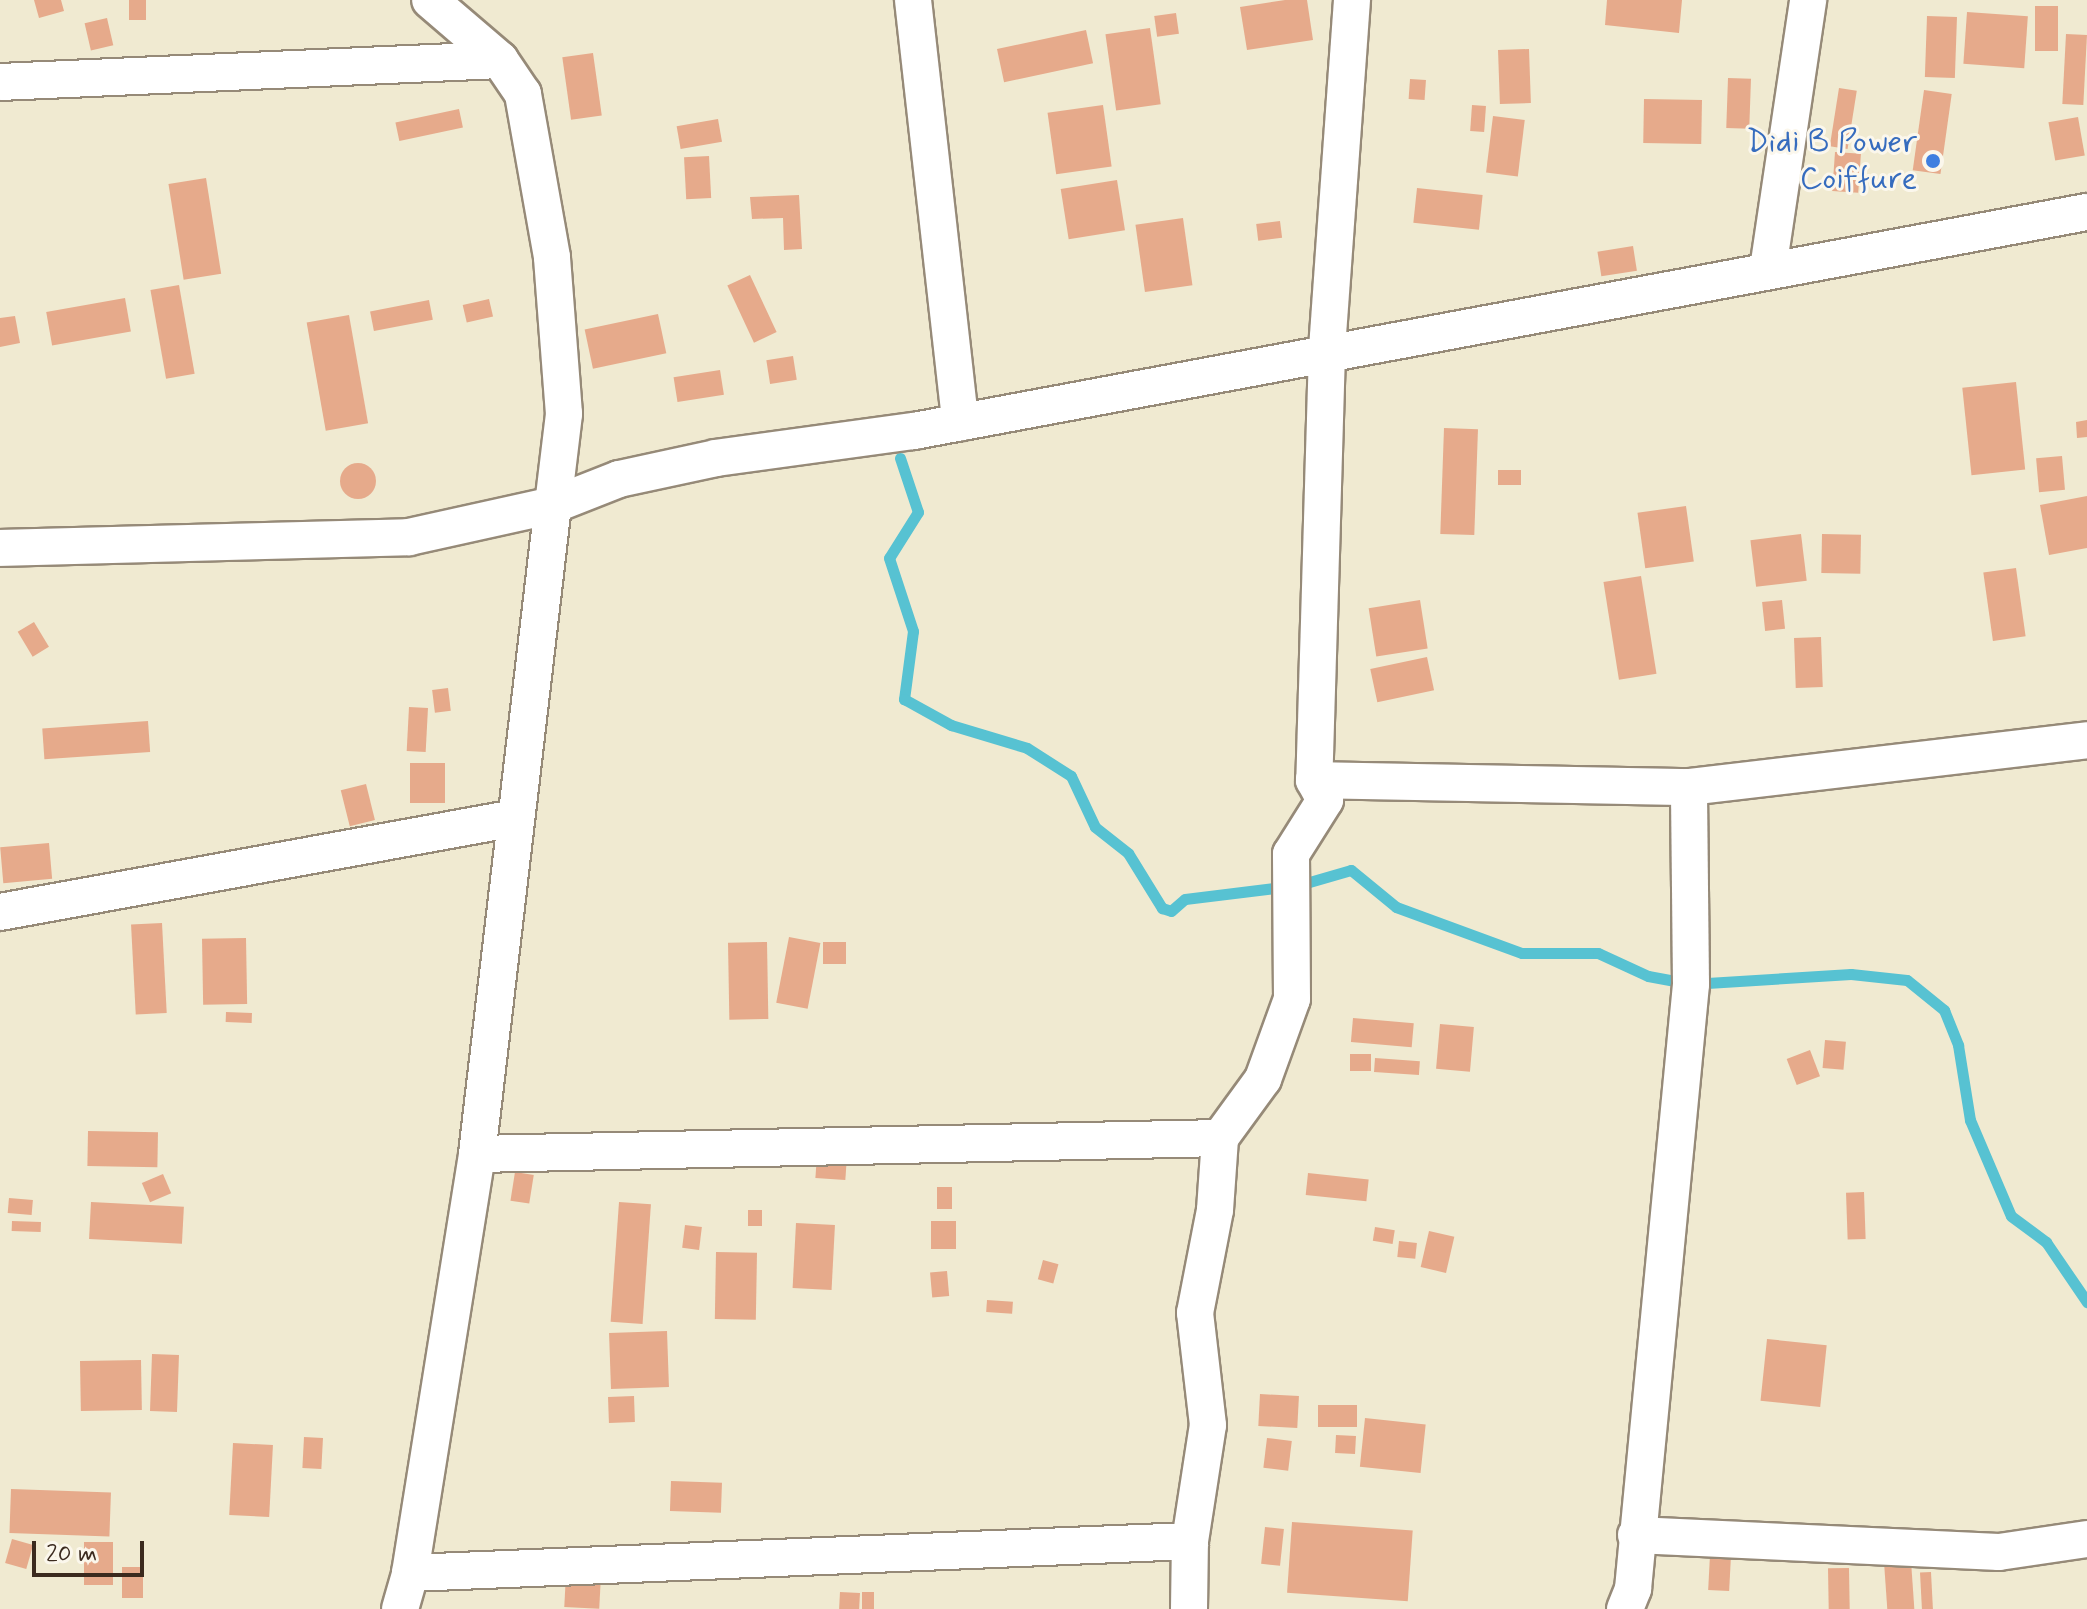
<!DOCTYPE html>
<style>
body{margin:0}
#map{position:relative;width:2087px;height:1609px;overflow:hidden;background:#f0ead1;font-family:Mynerve,sans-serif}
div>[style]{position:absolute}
.stream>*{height:11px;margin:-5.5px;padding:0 5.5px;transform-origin:5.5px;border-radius:5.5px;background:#57c2d2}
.building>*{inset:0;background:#e6aa8b;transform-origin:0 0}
.round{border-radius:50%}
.roads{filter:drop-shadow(2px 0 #968a78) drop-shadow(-2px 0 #968a78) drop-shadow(0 2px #968a78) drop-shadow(0 -2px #968a78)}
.street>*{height:36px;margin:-18px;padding:0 18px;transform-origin:18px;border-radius:18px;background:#fff}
.dots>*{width:22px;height:22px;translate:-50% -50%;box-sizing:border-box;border:4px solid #fbf7ec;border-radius:50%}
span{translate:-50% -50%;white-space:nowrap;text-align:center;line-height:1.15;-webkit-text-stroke:6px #fbf7ec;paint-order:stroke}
.shop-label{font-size:32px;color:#366cbe}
.right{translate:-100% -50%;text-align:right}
.scale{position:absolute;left:32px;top:1541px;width:112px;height:36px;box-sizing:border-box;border:4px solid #3b2a1e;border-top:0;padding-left:10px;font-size:24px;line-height:28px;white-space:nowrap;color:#3b2a1e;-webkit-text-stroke:6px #fbf7ec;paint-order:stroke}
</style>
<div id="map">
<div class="stream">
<i style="left:900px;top:458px;width:57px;rotate:71.6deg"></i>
<i style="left:918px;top:512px;width:54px;rotate:122.2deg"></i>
<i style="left:889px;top:558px;width:77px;rotate:71.8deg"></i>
<i style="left:913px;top:631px;width:69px;rotate:97.5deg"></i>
<i style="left:904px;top:699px;width:54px;rotate:29deg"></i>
<i style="left:951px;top:725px;width:79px;rotate:16.8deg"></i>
<i style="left:1027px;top:748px;width:52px;rotate:32.5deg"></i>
<i style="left:1071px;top:776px;width:56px;rotate:64.8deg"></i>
<i style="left:1095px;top:827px;width:42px;rotate:38.2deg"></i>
<i style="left:1128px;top:853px;width:65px;rotate:58.3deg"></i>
<i style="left:1162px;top:908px;width:9px;rotate:18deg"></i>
<i style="left:1171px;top:911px;width:18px;rotate:-41deg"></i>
<i style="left:1185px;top:899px;width:115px;rotate:-7deg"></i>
<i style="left:1299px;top:885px;width:54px;rotate:-16.1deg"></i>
<i style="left:1351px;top:870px;width:58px;rotate:39.4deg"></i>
<i style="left:1396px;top:907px;width:134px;rotate:20.1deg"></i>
<i style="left:1522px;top:953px;width:76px"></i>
<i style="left:1598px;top:953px;width:55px;rotate:24.7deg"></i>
<i style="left:1648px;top:976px;width:44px;rotate:10.5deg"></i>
<i style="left:1691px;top:984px;width:160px;rotate:-3.6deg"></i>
<i style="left:1851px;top:974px;width:56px;rotate:6.1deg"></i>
<i style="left:1907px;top:980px;width:48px;rotate:39deg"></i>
<i style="left:1944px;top:1010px;width:38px;rotate:68deg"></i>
<i style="left:1958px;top:1045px;width:76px;rotate:80.9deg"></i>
<i style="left:1970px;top:1120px;width:104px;rotate:66.9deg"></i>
<i style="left:2011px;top:1216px;width:44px;rotate:36.6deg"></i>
<i style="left:2046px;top:1242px;width:73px;rotate:55.7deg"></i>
</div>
<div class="building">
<i style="clip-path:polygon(34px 0,61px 0,64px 11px,39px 18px)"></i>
<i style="left:129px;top:0;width:17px;height:20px"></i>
<i style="clip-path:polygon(1285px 0,1307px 0,1313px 40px,1247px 50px,1240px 7px)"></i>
<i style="clip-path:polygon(1607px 0,1682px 0,1679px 33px,1605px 25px)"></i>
<i style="left:2035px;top:6px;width:23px;height:45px"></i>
<i style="left:1967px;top:12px;width:61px;height:52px;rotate:4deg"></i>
<i style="left:1176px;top:13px;width:21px;height:22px;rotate:82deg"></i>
<i style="left:1927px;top:16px;width:30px;height:61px;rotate:2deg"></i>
<i style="left:107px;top:18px;width:28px;height:23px;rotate:77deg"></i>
<i style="left:1150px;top:28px;width:77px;height:45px;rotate:82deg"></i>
<i style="left:1086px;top:30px;width:34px;height:91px;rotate:78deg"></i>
<i style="left:2066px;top:34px;width:21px;height:70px;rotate:3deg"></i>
<i style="left:1529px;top:49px;width:54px;height:31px;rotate:88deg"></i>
<i style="left:593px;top:53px;width:63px;height:31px;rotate:82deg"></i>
<i style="left:1728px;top:78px;width:23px;height:50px;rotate:2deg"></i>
<i style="left:1410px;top:79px;width:16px;height:20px;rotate:4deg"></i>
<i style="left:1839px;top:88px;width:18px;height:59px;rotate:9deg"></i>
<i style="left:1924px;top:90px;width:28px;height:81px;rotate:8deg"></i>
<i style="left:1644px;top:99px;width:58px;height:44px;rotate:1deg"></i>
<i style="left:1103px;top:105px;width:62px;height:56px;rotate:82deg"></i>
<i style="left:1472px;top:105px;width:14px;height:26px;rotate:4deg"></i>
<i style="left:459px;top:109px;width:19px;height:65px;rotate:78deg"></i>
<i style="left:1493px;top:116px;width:32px;height:57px;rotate:7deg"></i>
<i style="left:2078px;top:117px;width:39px;height:30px;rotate:80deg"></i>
<i style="left:718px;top:119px;width:23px;height:42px;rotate:80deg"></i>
<i style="left:1835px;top:152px;width:26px;height:39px;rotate:4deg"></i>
<i style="left:709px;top:156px;width:42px;height:25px;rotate:87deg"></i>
<i style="left:206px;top:178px;width:97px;height:38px;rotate:81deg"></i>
<i style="left:1117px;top:180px;width:51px;height:57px;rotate:81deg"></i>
<i style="left:1417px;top:188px;width:66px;height:35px;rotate:6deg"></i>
<i style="clip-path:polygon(799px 195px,802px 249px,784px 250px,783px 218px,752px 219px,750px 197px)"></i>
<i style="left:1183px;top:218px;width:68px;height:48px;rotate:82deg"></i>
<i style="left:1280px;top:221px;width:17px;height:24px;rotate:83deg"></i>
<i style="left:1633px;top:246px;width:25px;height:36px;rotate:81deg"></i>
<i style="left:750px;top:275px;width:63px;height:25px;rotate:65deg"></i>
<i style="left:179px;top:285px;width:90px;height:29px;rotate:80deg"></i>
<i style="left:125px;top:298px;width:34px;height:80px;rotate:80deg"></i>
<i style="left:489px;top:299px;width:18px;height:27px;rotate:77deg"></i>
<i style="left:429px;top:300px;width:20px;height:60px;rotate:79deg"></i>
<i style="left:658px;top:314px;width:40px;height:75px;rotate:78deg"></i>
<i style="left:349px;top:315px;width:110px;height:43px;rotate:80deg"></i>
<i style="clip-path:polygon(15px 316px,20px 343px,0 347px,0 318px)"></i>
<i style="left:793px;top:356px;width:24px;height:27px;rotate:81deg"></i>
<i style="left:720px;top:370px;width:25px;height:47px;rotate:81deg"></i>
<i style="left:2016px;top:382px;width:88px;height:54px;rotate:84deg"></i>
<i style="clip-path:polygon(2087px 420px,2087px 437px,2077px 438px,2076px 422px)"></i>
<i style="left:1444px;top:428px;width:34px;height:106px;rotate:2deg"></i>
<i style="left:2062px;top:456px;width:34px;height:26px;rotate:85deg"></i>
<i class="round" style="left:340px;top:463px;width:36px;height:36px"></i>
<i style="left:1498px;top:470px;width:23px;height:15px"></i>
<i style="clip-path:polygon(2087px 496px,2087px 548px,2049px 555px,2040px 505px)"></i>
<i style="left:1686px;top:506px;width:56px;height:49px;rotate:82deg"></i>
<i style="left:1801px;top:534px;width:47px;height:51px;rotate:83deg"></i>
<i style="left:1822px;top:534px;width:39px;height:39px;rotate:1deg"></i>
<i style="left:2016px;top:568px;width:69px;height:33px;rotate:82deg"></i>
<i style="left:1641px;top:576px;width:99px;height:38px;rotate:81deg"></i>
<i style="left:1420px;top:600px;width:49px;height:52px;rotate:81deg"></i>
<i style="left:1782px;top:600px;width:29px;height:20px;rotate:84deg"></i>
<i style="left:34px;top:622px;width:29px;height:19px;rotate:59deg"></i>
<i style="left:1821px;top:637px;width:50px;height:27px;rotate:88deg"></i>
<i style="left:1427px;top:657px;width:34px;height:58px;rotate:78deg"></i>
<i style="left:448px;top:688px;width:23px;height:16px;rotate:83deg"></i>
<i style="left:409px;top:707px;width:19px;height:44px;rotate:3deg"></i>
<i style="left:148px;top:721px;width:31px;height:106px;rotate:86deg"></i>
<i style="left:410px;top:763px;width:35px;height:40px"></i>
<i style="left:366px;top:784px;width:37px;height:26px;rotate:76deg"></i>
<i style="left:49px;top:843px;width:36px;height:49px;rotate:85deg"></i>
<i style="left:162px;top:923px;width:90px;height:31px;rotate:87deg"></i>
<i style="left:789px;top:937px;width:32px;height:67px;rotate:11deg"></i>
<i style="left:246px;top:938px;width:66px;height:44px;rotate:89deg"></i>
<i style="left:767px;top:942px;width:77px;height:39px;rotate:89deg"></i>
<i style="left:846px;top:942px;width:22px;height:23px;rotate:90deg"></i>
<i style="left:226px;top:1012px;width:26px;height:10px;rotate:2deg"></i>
<i style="left:1353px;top:1018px;width:61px;height:24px;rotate:5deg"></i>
<i style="left:1440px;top:1024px;width:34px;height:45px;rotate:5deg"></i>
<i style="left:1825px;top:1040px;width:21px;height:28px;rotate:5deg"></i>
<i style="left:1810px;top:1050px;width:28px;height:25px;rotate:69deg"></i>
<i style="left:1350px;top:1054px;width:21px;height:17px"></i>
<i style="left:1375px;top:1058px;width:45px;height:14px;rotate:4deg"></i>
<i style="left:88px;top:1131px;width:70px;height:35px;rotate:1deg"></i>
<i style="left:817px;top:1155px;width:30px;height:23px;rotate:4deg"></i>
<i style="left:515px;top:1172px;width:19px;height:29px;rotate:9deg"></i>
<i style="left:1308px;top:1173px;width:61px;height:22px;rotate:6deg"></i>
<i style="left:163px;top:1174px;width:21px;height:23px;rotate:67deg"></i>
<i style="left:937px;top:1187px;width:15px;height:22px"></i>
<i style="left:1864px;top:1192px;width:47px;height:18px;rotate:88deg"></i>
<i style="left:9px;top:1198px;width:24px;height:15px;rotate:5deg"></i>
<i style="left:91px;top:1202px;width:93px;height:37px;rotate:3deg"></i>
<i style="left:619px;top:1202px;width:32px;height:120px;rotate:4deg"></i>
<i style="left:748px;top:1210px;width:14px;height:16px"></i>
<i style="left:12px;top:1221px;width:29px;height:10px;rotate:2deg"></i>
<i style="left:931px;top:1221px;width:25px;height:28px"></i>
<i style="left:796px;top:1223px;width:39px;height:65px;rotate:3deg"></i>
<i style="left:685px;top:1225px;width:17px;height:23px;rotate:7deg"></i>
<i style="left:1375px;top:1227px;width:20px;height:14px;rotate:9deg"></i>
<i style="left:1429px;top:1231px;width:26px;height:37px;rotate:13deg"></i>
<i style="left:1399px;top:1241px;width:18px;height:16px;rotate:6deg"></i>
<i style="left:716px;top:1252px;width:41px;height:67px;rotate:1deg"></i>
<i style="left:1043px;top:1260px;width:16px;height:20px;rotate:15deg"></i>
<i style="left:947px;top:1271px;width:25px;height:17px;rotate:85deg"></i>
<i style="left:987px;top:1300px;width:26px;height:12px;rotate:4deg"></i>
<i style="left:667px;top:1331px;width:56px;height:58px;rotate:88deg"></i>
<i style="left:1767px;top:1339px;width:60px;height:62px;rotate:6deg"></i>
<i style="left:152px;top:1354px;width:27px;height:57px;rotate:2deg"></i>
<i style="left:141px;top:1360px;width:50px;height:61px;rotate:89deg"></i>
<i style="left:1260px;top:1394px;width:39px;height:32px;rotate:3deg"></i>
<i style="left:634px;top:1396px;width:26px;height:26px;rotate:88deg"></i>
<i style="left:1357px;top:1405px;width:22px;height:39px;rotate:90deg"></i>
<i style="left:1365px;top:1418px;width:61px;height:49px;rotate:6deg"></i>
<i style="left:1336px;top:1435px;width:20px;height:18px;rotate:3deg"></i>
<i style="left:304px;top:1437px;width:19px;height:31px;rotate:3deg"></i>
<i style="left:1267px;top:1438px;width:25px;height:30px;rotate:7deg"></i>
<i style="left:233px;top:1443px;width:40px;height:72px;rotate:3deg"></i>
<i style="left:671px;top:1481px;width:51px;height:30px;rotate:2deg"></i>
<i style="left:11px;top:1489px;width:100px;height:44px;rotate:2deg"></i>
<i style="left:1292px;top:1522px;width:121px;height:71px;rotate:4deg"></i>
<i style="left:1265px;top:1527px;width:19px;height:37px;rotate:6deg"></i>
<i style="left:12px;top:1539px;width:22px;height:25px;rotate:16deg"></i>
<i style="left:84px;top:1542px;width:29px;height:43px"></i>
<i style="left:1710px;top:1555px;width:21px;height:35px;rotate:3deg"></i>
<i style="left:1911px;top:1561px;width:48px;height:27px;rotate:86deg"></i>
<i style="left:122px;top:1567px;width:21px;height:31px"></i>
<i style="left:1849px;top:1568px;width:41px;height:21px;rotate:89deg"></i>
<i style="left:1931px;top:1572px;width:37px;height:11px;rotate:87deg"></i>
<i style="left:566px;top:1574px;width:35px;height:33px;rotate:3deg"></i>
<i style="left:840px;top:1592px;width:20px;height:17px;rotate:3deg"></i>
<i style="left:862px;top:1592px;width:12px;height:17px"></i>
</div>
<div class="roads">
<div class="street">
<i style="left:913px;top:0;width:425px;rotate:83.6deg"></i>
<i style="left:1352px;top:0;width:353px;rotate:94.1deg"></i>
<i style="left:1327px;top:352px;width:428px;rotate:91.7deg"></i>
<i style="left:1314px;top:780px;width:375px;rotate:1.1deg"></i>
<i style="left:1689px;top:787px;width:401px;rotate:-6.7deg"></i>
<i style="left:0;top:82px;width:500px;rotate:-2.52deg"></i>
<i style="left:1768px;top:269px;width:272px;rotate:-81.5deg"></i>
<i style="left:0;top:548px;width:409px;rotate:-1.5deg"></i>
<i style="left:409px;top:537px;width:148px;rotate:-12.5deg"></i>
<i style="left:553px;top:505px;width:92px;rotate:-83.1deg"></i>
<i style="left:564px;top:414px;width:157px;rotate:-94.4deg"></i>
<i style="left:552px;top:257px;width:166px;rotate:-100.1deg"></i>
<i style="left:523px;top:94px;width:41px;rotate:-124.1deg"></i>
<i style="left:500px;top:60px;width:92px;rotate:-139.4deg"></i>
<i style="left:0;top:912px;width:524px;rotate:-10.34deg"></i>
<i style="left:477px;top:1154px;width:743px;rotate:-1.23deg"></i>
<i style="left:1636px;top:1535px;width:363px;rotate:2.7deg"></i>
<i style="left:1999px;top:1552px;width:89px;rotate:-8.4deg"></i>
<i style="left:410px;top:1573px;width:781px;rotate:-2.35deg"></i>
<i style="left:400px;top:1609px;width:37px;rotate:-74deg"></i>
<i style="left:410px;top:1573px;width:424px;rotate:-80.9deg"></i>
<i style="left:477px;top:1154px;width:653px;rotate:-83.32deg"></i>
<i style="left:553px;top:505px;width:71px;rotate:-21.5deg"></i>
<i style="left:619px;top:479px;width:99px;rotate:-12.2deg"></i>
<i style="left:716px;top:458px;width:200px;rotate:-7.8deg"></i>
<i style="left:914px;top:431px;width:1193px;rotate:-10.58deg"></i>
<i style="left:1189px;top:1609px;width:68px;rotate:-89.2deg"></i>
<i style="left:1190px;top:1541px;width:117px;rotate:-81.2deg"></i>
<i style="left:1208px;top:1425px;width:113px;rotate:-96.6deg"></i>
<i style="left:1195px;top:1313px;width:105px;rotate:-79deg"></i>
<i style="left:1215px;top:1210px;width:72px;rotate:-86deg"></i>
<i style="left:1220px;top:1138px;width:73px;rotate:-53.9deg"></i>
<i style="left:1263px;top:1079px;width:85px;rotate:-70.1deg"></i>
<i style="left:1292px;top:999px;width:145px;rotate:-90.4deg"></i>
<i style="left:1291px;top:854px;width:64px;rotate:-57.8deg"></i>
<i style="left:1325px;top:800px;width:23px;rotate:-119deg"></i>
<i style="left:1625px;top:1609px;width:22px;rotate:-68deg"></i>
<i style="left:1633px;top:1589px;width:608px;rotate:-84.52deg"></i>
<i style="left:1691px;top:984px;width:197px;rotate:-90.6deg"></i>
</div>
</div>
<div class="dots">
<i style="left:1933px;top:161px;background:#3f7fe0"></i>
</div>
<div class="shop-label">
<span class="right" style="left:1917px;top:161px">Didi B Power<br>Coiffure</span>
</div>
<div class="scale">20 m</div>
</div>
